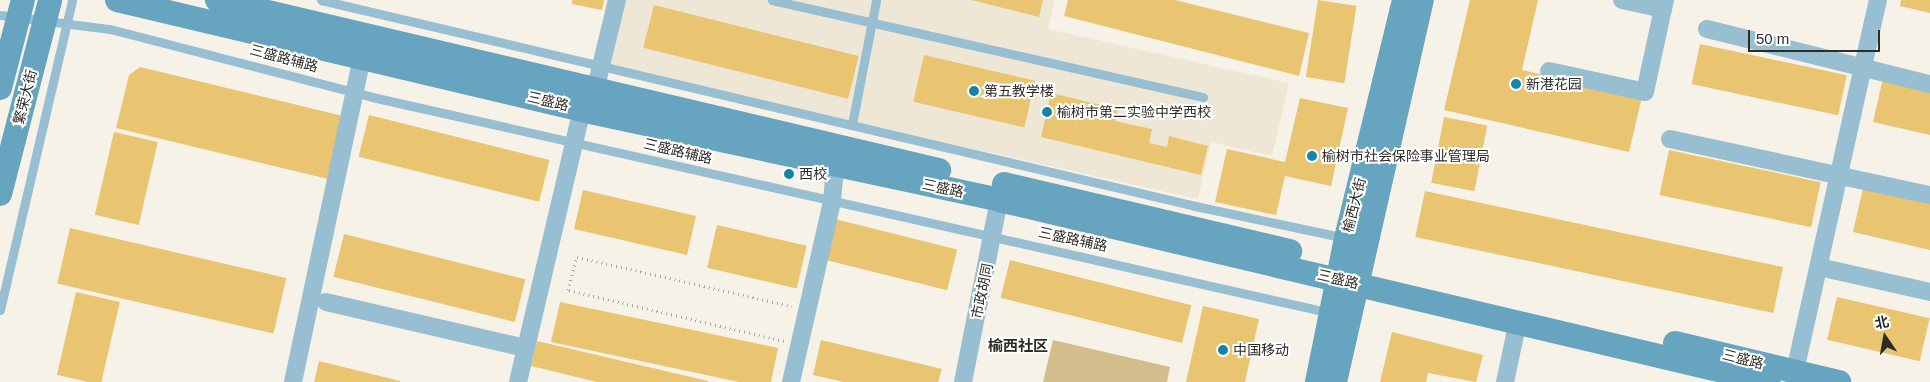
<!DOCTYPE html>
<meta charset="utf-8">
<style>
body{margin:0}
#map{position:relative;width:1930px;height:382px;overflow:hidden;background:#f7f2e7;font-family:Helvetica,"Noto Sans SC",sans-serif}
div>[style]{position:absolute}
.built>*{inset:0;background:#efe7d5}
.green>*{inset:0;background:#d3bd8d}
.building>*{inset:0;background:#e9c471;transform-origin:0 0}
.path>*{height:3px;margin-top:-1.5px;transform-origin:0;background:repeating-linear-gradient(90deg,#aaa69e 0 1px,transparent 0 5px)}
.lane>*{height:9px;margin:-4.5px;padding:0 4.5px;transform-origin:4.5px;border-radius:4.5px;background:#97bed1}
.street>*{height:18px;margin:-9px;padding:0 9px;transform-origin:9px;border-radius:9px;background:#97bed1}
.secondary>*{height:24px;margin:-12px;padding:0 12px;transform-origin:12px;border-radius:12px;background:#67a4c0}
.dots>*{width:14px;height:14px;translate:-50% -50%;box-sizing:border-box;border:2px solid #fff;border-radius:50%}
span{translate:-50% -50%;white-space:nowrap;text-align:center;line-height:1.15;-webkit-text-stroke:4px #fff;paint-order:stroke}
.street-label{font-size:14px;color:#2e2c28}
.poi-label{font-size:14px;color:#2e2c28}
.left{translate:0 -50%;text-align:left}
.neighbourhood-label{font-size:15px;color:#2e2c28;font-weight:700}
.north{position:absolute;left:1860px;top:312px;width:50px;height:50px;-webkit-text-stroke:4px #fff;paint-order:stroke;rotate:348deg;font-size:14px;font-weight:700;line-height:20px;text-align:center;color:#2e2c28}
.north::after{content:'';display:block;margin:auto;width:18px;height:22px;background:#2e2c28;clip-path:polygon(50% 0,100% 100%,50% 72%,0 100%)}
.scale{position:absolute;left:1748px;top:30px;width:132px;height:22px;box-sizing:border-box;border:2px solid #2e2c28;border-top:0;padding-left:6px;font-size:15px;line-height:18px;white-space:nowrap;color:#2e2c28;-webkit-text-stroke:4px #fff;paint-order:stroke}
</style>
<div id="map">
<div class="built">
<i style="clip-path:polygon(621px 0,1055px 0,1048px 29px,1289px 83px,1272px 156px,1211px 142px,1198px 199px,605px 66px)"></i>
</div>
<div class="green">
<i style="clip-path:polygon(1053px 340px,1170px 367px,1167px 382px,1043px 382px)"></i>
</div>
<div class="building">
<i style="clip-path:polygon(572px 0,604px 0,602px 10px,572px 4px)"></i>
<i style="clip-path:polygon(971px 0,1043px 0,1039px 17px)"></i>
<i style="clip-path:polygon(1068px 0,1175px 0,1309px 33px,1299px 76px,1064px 16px)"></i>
<i style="left:1318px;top:0;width:39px;height:78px;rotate:9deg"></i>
<i style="clip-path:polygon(1470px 0,1538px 0,1522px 70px,1642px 97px,1629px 152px,1444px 110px)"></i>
<i style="clip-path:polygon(1901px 0,1930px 0,1930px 13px,1900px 6px)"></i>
<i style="left:654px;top:5px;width:211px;height:44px;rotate:14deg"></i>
<i style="left:1700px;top:44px;width:150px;height:41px;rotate:12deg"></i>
<i style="left:924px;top:55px;width:114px;height:48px;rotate:13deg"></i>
<i style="clip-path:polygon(140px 67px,343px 116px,328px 179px,116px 128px,129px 75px)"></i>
<i style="clip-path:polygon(1883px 78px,1930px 89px,1930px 135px,1873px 122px)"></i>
<i style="clip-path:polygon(1051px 93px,1118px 109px,1115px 121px,1152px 129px,1149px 143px,1167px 147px,1169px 136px,1208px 146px,1201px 175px,1041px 137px)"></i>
<i style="clip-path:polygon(1300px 98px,1348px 108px,1331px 186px,1285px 176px,1276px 215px,1215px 202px,1227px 149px,1285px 162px)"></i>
<i style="left:369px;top:115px;width:186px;height:43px;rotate:14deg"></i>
<i style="left:1444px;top:117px;width:44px;height:67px;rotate:11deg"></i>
<i style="left:114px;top:132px;width:45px;height:85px;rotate:13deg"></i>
<i style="left:1669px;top:150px;width:155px;height:46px;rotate:12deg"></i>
<i style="clip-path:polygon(1863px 188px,1930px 204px,1930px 250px,1853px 232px)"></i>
<i style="left:583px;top:190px;width:116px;height:40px;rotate:13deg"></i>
<i style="left:1425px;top:191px;width:366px;height:47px;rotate:12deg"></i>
<i style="left:835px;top:219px;width:126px;height:42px;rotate:14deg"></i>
<i style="left:717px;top:225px;width:92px;height:44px;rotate:13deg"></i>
<i style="left:70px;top:228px;width:222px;height:57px;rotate:13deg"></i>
<i style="left:344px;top:234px;width:187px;height:44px;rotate:14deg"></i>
<i style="left:1010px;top:260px;width:187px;height:39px;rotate:14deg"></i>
<i style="left:76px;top:292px;width:45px;height:85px;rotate:13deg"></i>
<i style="left:1837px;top:297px;width:95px;height:44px;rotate:13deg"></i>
<i style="clip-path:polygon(560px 302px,778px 348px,771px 382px,739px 382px,551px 342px)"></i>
<i style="clip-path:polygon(1203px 306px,1259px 319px,1245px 382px,1186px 382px)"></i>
<i style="clip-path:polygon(1392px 332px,1483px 355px,1476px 382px,1428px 373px,1426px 382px,1380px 382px)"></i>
<i style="clip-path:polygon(821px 340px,942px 369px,938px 382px,844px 382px,813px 375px)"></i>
<i style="clip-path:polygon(537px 341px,708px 381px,708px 382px,597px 382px,531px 366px)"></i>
<i style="clip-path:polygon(319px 361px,400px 381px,400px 382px,314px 382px)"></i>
</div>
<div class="path">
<i style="left:784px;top:341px;width:222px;rotate:-166.7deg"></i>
<i style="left:568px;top:290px;width:34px;rotate:-75deg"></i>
<i style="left:577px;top:257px;width:220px;rotate:12.9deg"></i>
</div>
<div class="lane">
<i style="left:321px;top:0;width:898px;rotate:13.26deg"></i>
<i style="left:1195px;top:206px;width:154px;rotate:12deg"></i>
<i style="left:772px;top:0;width:442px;rotate:12.7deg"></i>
<i style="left:0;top:15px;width:111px;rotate:7.3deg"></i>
<i style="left:110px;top:29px;width:271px;rotate:14.5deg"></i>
<i style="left:372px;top:97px;width:983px;rotate:12.69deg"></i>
<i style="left:852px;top:124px;width:126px;rotate:-79deg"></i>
<i style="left:0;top:310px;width:318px;rotate:-76.9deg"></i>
</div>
<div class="street">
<i style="left:1622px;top:0;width:42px;rotate:12.4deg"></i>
<i style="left:1663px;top:9px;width:9px;rotate:-77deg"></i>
<i style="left:1707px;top:29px;width:230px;rotate:13.9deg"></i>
<i style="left:1549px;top:71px;width:98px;rotate:12.3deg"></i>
<i style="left:1645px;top:92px;width:85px;rotate:-77.8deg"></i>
<i style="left:593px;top:99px;width:102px;rotate:-76.4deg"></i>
<i style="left:1670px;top:139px;width:266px;rotate:12.2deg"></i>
<i style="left:1819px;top:267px;width:114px;rotate:12.7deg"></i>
<i style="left:326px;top:302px;width:205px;rotate:13deg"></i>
<i style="left:1795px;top:371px;width:380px;rotate:-77.4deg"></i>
<i style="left:293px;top:382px;width:342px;rotate:-78deg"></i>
<i style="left:518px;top:382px;width:280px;rotate:-76.8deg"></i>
<i style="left:791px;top:382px;width:186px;rotate:-77.2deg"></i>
<i style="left:832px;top:201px;width:37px;rotate:-85deg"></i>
<i style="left:963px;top:382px;width:186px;rotate:-78.8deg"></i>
<i style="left:1505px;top:382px;width:62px;rotate:-78deg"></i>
</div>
<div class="secondary">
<i style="left:117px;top:0;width:486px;rotate:13.3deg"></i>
<i style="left:590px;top:112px;width:418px;rotate:12.1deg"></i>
<i style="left:999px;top:200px;width:791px;rotate:13.3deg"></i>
<i style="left:217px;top:0;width:742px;rotate:13.25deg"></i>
<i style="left:0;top:88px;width:91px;rotate:-75.4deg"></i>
<i style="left:1004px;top:184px;width:294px;rotate:13.2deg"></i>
<i style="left:0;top:194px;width:200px;rotate:-75.5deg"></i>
<i style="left:1675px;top:343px;width:169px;rotate:13.4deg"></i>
<i style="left:1317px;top:382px;width:147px;rotate:-78.6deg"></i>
<i style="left:1346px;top:238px;width:245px;rotate:-76.3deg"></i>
<i style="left:1335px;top:382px;width:392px;rotate:-77.2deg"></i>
</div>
<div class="dots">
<i style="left:1516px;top:84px;background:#1484ab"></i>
<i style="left:974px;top:91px;background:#1484ab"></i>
<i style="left:1047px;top:112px;background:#1484ab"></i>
<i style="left:1312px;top:156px;background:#1484ab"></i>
<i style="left:789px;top:174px;background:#1484ab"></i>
<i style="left:1223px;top:350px;background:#1484ab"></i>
</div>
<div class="street-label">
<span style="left:284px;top:58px;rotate:15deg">三盛路辅路</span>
<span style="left:25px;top:97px;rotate:-76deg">繁荣大街</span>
<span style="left:548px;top:101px;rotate:13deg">三盛路</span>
<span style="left:678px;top:151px;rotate:13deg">三盛路辅路</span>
<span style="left:943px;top:188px;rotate:12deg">三盛路</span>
<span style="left:1354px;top:205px;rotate:-76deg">榆西大街</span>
<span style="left:1073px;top:239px;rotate:12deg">三盛路辅路</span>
<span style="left:1338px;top:279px;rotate:13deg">三盛路</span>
<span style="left:982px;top:291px;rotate:-78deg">市政胡同</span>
<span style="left:1743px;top:359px;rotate:14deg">三盛路</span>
</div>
<div class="poi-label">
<span class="left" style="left:1526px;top:84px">新港花园</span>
<span class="left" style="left:984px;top:91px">第五教学楼</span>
<span class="left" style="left:1057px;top:112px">榆树市第二实验中学西校</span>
<span class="left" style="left:1322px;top:156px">榆树市社会保险事业管理局</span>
<span class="left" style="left:799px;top:174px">西校</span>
<span class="left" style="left:1233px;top:350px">中国移动</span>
</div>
<div class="neighbourhood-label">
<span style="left:1018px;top:346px">榆西社区</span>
</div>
<div class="north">北</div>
<div class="scale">50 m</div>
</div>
